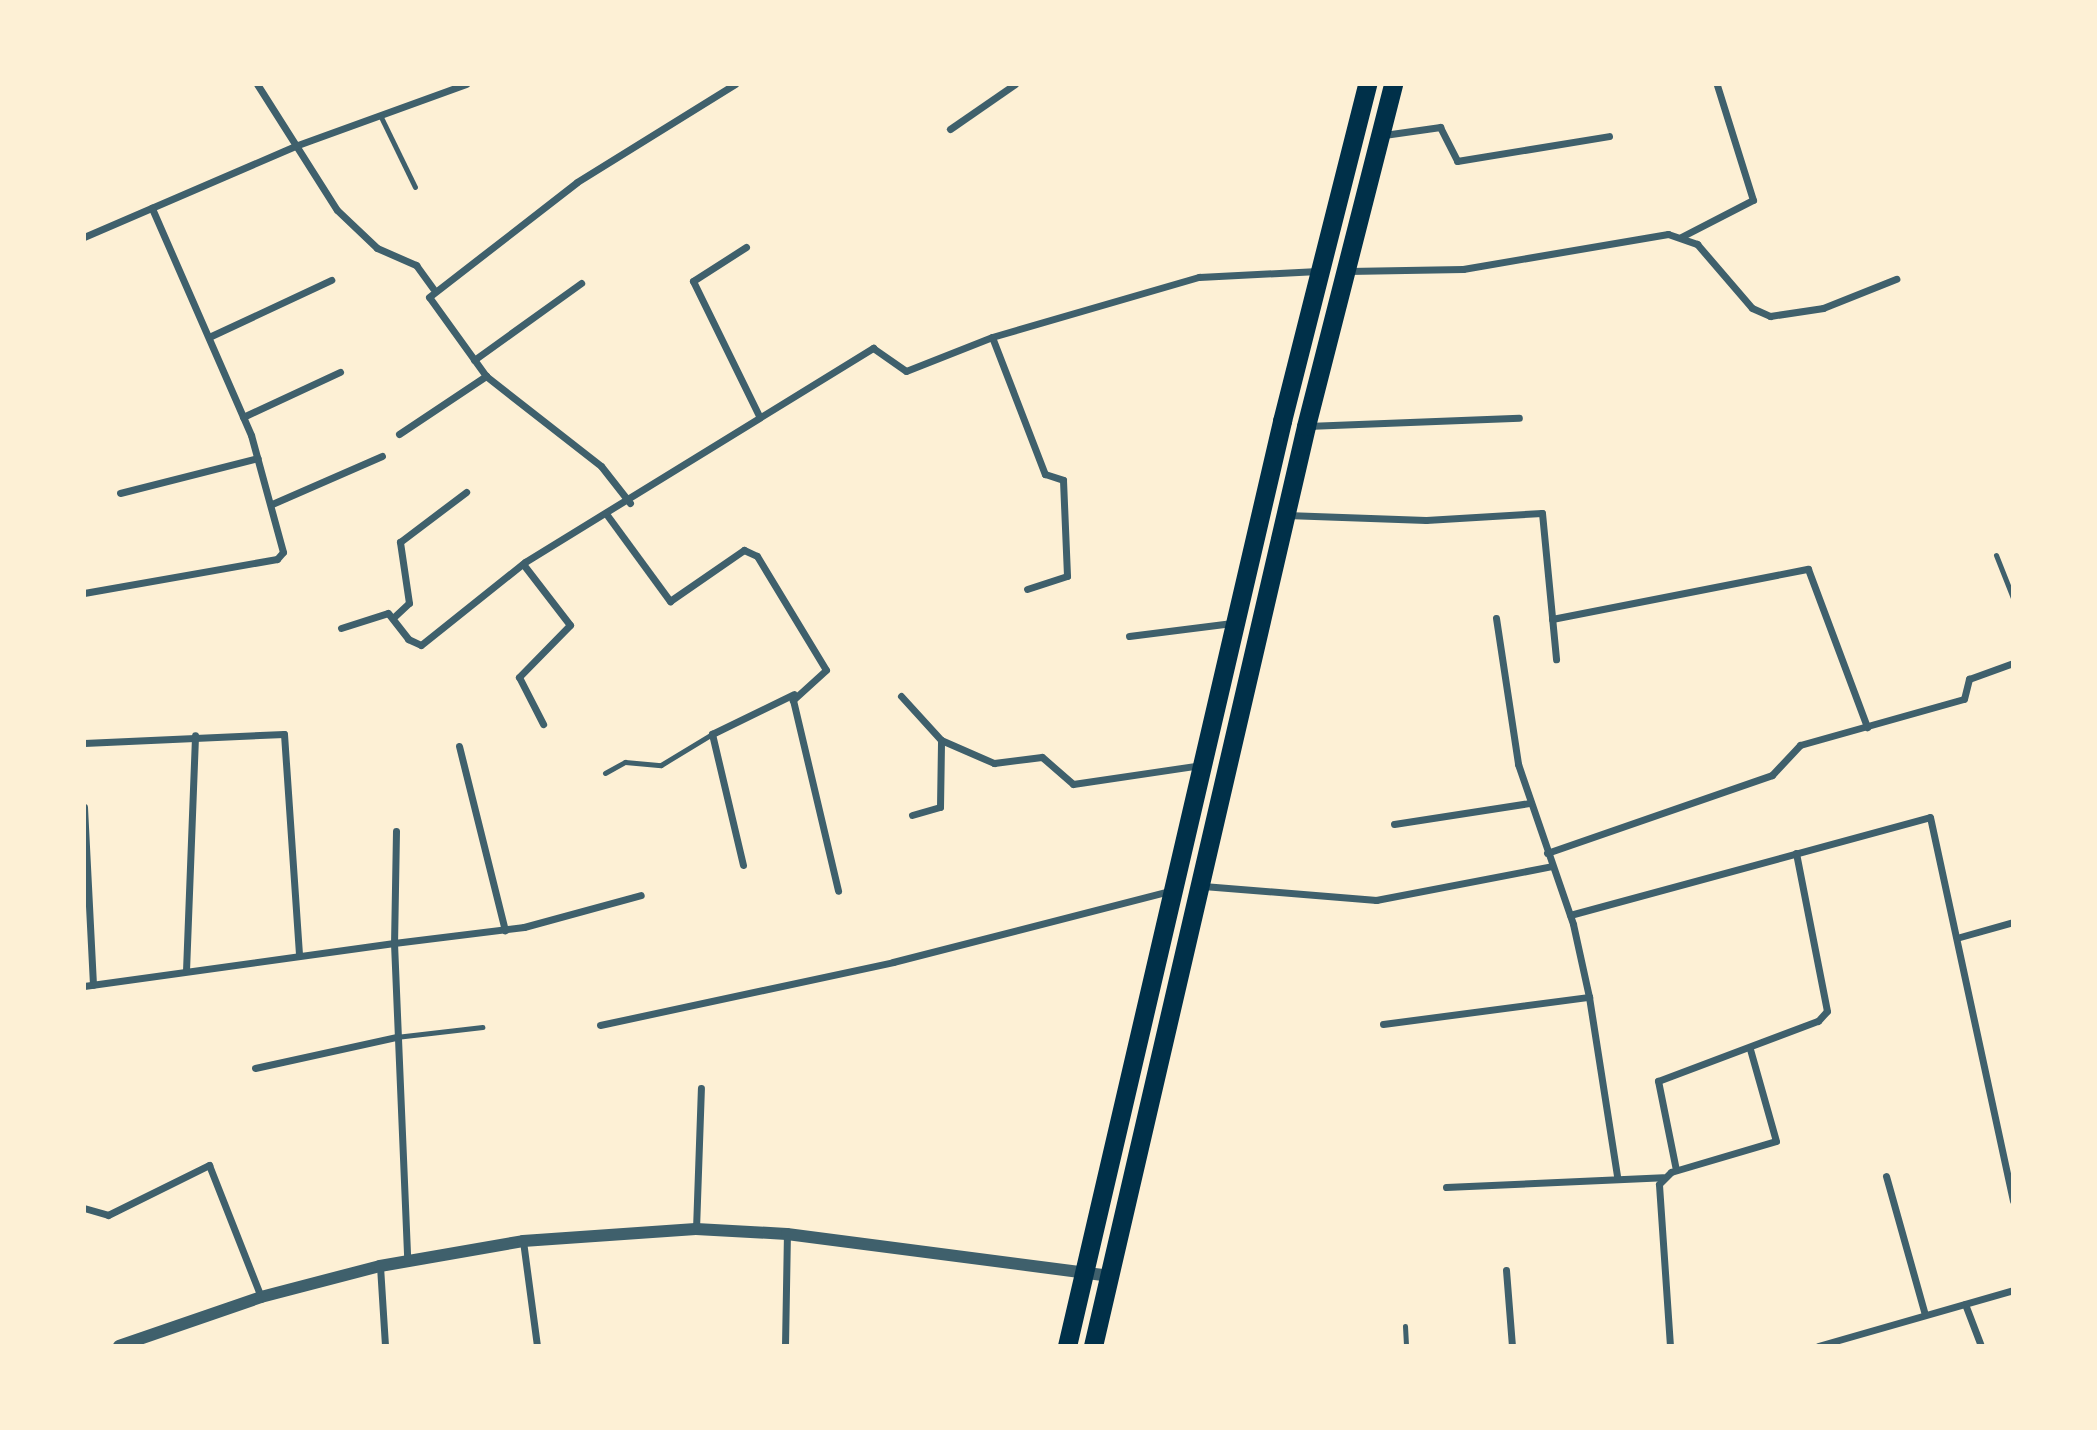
<!DOCTYPE html>
<style>
body{margin:0}
#map{position:relative;width:2097px;height:1430px;overflow:hidden;background:#fdf0d5;font-family:Arial,sans-serif}
div>[style]{position:absolute}
.service>*{height:5px;margin:-2.5px;padding:0 2.5px;transform-origin:2.5px;border-radius:2.5px;background:#3f606c}
.minor>*{height:7px;margin:-3.5px;padding:0 3.5px;transform-origin:3.5px;border-radius:3.5px;background:#3f606c}
.tertiary>*{height:12px;margin:-6px;padding:0 6px;transform-origin:6px;border-radius:6px;background:#3f606c}
.trunk>*{height:19px;margin:-9.5px;padding:0 9.5px;transform-origin:9.5px;border-radius:9.5px;background:#003049}
span{translate:-50% -50%;white-space:nowrap;text-align:center;line-height:1.15;-webkit-text-stroke:5px #fdf0d5;paint-order:stroke}
.frame{position:absolute;inset:0;border:86px solid #fdf0d5;pointer-events:none}
</style>
<div id="map">
<div class="service">
<i style="left:380px;top:115px;width:80px;rotate:64.1deg"></i>
<i style="left:1996px;top:555px;width:46px;rotate:68.4deg"></i>
<i style="left:605px;top:773px;width:23px;rotate:-29deg"></i>
<i style="left:625px;top:762px;width:36px;rotate:5deg"></i>
<i style="left:661px;top:765px;width:60px;rotate:-31.3deg"></i>
<i style="left:396px;top:1037px;width:87px;rotate:-6.6deg"></i>
<i style="left:1405px;top:1326px;width:20px;rotate:87deg"></i>
</div>
<div class="minor">
<i style="left:257px;top:84px;width:149px;rotate:57.6deg"></i>
<i style="left:337px;top:210px;width:55px;rotate:43.5deg"></i>
<i style="left:377px;top:248px;width:43px;rotate:23.6deg"></i>
<i style="left:416px;top:265px;width:29px;rotate:54deg"></i>
<i style="left:950px;top:129px;width:79px;rotate:-34.7deg"></i>
<i style="left:1384px;top:135px;width:57px;rotate:-8.1deg"></i>
<i style="left:1440px;top:127px;width:38px;rotate:63deg"></i>
<i style="left:1457px;top:161px;width:154px;rotate:-9.3deg"></i>
<i style="left:84px;top:237px;width:230px;rotate:-23.3deg"></i>
<i style="left:295px;top:146px;width:182px;rotate:-19.9deg"></i>
<i style="left:1681px;top:237px;width:81px;rotate:-27.2deg"></i>
<i style="left:1753px;top:200px;width:121px;rotate:-107.4deg"></i>
<i style="left:746px;top:247px;width:63px;rotate:147.3deg"></i>
<i style="left:693px;top:281px;width:150px;rotate:63.9deg"></i>
<i style="left:1348px;top:271px;width:115px;rotate:-1deg"></i>
<i style="left:1463px;top:269px;width:208px;rotate:-9.7deg"></i>
<i style="left:1668px;top:234px;width:31px;rotate:19deg"></i>
<i style="left:1697px;top:244px;width:84px;rotate:49.3deg"></i>
<i style="left:1752px;top:308px;width:20px;rotate:24deg"></i>
<i style="left:1770px;top:316px;width:54px;rotate:-8.6deg"></i>
<i style="left:1823px;top:308px;width:79px;rotate:-21.7deg"></i>
<i style="left:209px;top:337px;width:135px;rotate:-25deg"></i>
<i style="left:992px;top:337px;width:147px;rotate:68.9deg"></i>
<i style="left:1045px;top:474px;width:19px;rotate:18deg"></i>
<i style="left:1063px;top:480px;width:96px;rotate:87.6deg"></i>
<i style="left:1067px;top:576px;width:42px;rotate:162deg"></i>
<i style="left:474px;top:360px;width:132px;rotate:-35.7deg"></i>
<i style="left:243px;top:417px;width:107px;rotate:-24.9deg"></i>
<i style="left:1307px;top:426px;width:212px;rotate:-2.2deg"></i>
<i style="left:399px;top:434px;width:105px;rotate:-33.7deg"></i>
<i style="left:120px;top:493px;width:142px;rotate:-14.2deg"></i>
<i style="left:630px;top:503px;width:47px;rotate:-128.1deg"></i>
<i style="left:601px;top:466px;width:146px;rotate:-142deg"></i>
<i style="left:486px;top:376px;width:97px;rotate:-125.8deg"></i>
<i style="left:429px;top:297px;width:187px;rotate:-37.8deg"></i>
<i style="left:577px;top:182px;width:186px;rotate:-31.8deg"></i>
<i style="left:272px;top:504px;width:120px;rotate:-23.6deg"></i>
<i style="left:607px;top:515px;width:107px;rotate:53.8deg"></i>
<i style="left:670px;top:601px;width:90px;rotate:-34.6deg"></i>
<i style="left:744px;top:550px;width:14px;rotate:25deg"></i>
<i style="left:757px;top:556px;width:133px;rotate:58.8deg"></i>
<i style="left:826px;top:670px;width:45px;rotate:137.7deg"></i>
<i style="left:793px;top:700px;width:196px;rotate:76.7deg"></i>
<i style="left:1286px;top:515px;width:140px;rotate:2deg"></i>
<i style="left:1426px;top:520px;width:116px;rotate:-3.5deg"></i>
<i style="left:1542px;top:513px;width:147px;rotate:84.5deg"></i>
<i style="left:523px;top:564px;width:77px;rotate:52.4deg"></i>
<i style="left:570px;top:625px;width:73px;rotate:134.4deg"></i>
<i style="left:519px;top:677px;width:53px;rotate:62.9deg"></i>
<i style="left:84px;top:593px;width:196px;rotate:-10deg"></i>
<i style="left:277px;top:559px;width:9px;rotate:-49deg"></i>
<i style="left:283px;top:552px;width:121px;rotate:-105.3deg"></i>
<i style="left:251px;top:435px;width:248px;rotate:-113.6deg"></i>
<i style="left:395px;top:616px;width:19px;rotate:-43deg"></i>
<i style="left:409px;top:603px;width:62px;rotate:-98.4deg"></i>
<i style="left:400px;top:542px;width:83px;rotate:-37.1deg"></i>
<i style="left:1496px;top:618px;width:148px;rotate:81.4deg"></i>
<i style="left:1518px;top:764px;width:169px;rotate:71deg"></i>
<i style="left:1573px;top:924px;width:75px;rotate:77.6deg"></i>
<i style="left:1589px;top:997px;width:181px;rotate:81.1deg"></i>
<i style="left:1552px;top:619px;width:261px;rotate:-11.1deg"></i>
<i style="left:1808px;top:569px;width:169px;rotate:69.5deg"></i>
<i style="left:341px;top:628px;width:49px;rotate:-17.7deg"></i>
<i style="left:388px;top:613px;width:33px;rotate:52deg"></i>
<i style="left:408px;top:639px;width:14px;rotate:25deg"></i>
<i style="left:421px;top:645px;width:133px;rotate:-38.6deg"></i>
<i style="left:525px;top:562px;width:409px;rotate:-31.6deg"></i>
<i style="left:873px;top:348px;width:40px;rotate:34.9deg"></i>
<i style="left:906px;top:371px;width:92px;rotate:-21.6deg"></i>
<i style="left:992px;top:337px;width:216px;rotate:-16.2deg"></i>
<i style="left:1199px;top:277px;width:119px;rotate:-2.9deg"></i>
<i style="left:1129px;top:636px;width:104px;rotate:-7.2deg"></i>
<i style="left:901px;top:696px;width:59px;rotate:47.7deg"></i>
<i style="left:941px;top:740px;width:58px;rotate:23.5deg"></i>
<i style="left:994px;top:763px;width:48px;rotate:-7.1deg"></i>
<i style="left:1042px;top:757px;width:41px;rotate:41.1deg"></i>
<i style="left:1073px;top:784px;width:129px;rotate:-8.4deg"></i>
<i style="left:84px;top:743px;width:200px;rotate:-2.6deg"></i>
<i style="left:284px;top:734px;width:221px;rotate:86.1deg"></i>
<i style="left:459px;top:746px;width:190px;rotate:76deg"></i>
<i style="left:84px;top:807px;width:178px;rotate:87.1deg"></i>
<i style="left:912px;top:815px;width:29px;rotate:-16deg"></i>
<i style="left:940px;top:807px;width:67px;rotate:-89.1deg"></i>
<i style="left:1394px;top:824px;width:138px;rotate:-8.8deg"></i>
<i style="left:396px;top:831px;width:112px;rotate:91deg"></i>
<i style="left:394px;top:943px;width:131px;rotate:-7deg"></i>
<i style="left:524px;top:927px;width:121px;rotate:-15.3deg"></i>
<i style="left:1547px;top:853px;width:238px;rotate:-19.1deg"></i>
<i style="left:1772px;top:775px;width:41px;rotate:-47deg"></i>
<i style="left:1800px;top:745px;width:170px;rotate:-15.7deg"></i>
<i style="left:1964px;top:699px;width:21px;rotate:-76deg"></i>
<i style="left:1969px;top:679px;width:47px;rotate:-20deg"></i>
<i style="left:743px;top:865px;width:135px;rotate:-103.3deg"></i>
<i style="left:712px;top:734px;width:91px;rotate:-26deg"></i>
<i style="left:1203px;top:886px;width:174px;rotate:4.6deg"></i>
<i style="left:1376px;top:900px;width:179px;rotate:-10.9deg"></i>
<i style="left:1570px;top:915px;width:373px;rotate:-15.2deg"></i>
<i style="left:1930px;top:817px;width:393px;rotate:77.8deg"></i>
<i style="left:1960px;top:937px;width:55px;rotate:-15.8deg"></i>
<i style="left:186px;top:971px;width:236px;rotate:-87.8deg"></i>
<i style="left:84px;top:986px;width:313px;rotate:-7.9deg"></i>
<i style="left:394px;top:943px;width:316px;rotate:87.6deg"></i>
<i style="left:1383px;top:1024px;width:208px;rotate:-7.5deg"></i>
<i style="left:600px;top:1025px;width:300px;rotate:-12.1deg"></i>
<i style="left:893px;top:962px;width:286px;rotate:-14.4deg"></i>
<i style="left:255px;top:1068px;width:144px;rotate:-12.4deg"></i>
<i style="left:1676px;top:1170px;width:91px;rotate:-101.4deg"></i>
<i style="left:1658px;top:1081px;width:171px;rotate:-20.6deg"></i>
<i style="left:1818px;top:1021px;width:13px;rotate:-48deg"></i>
<i style="left:1827px;top:1011px;width:161px;rotate:-101.1deg"></i>
<i style="left:1886px;top:1176px;width:144px;rotate:74.3deg"></i>
<i style="left:1446px;top:1187px;width:217px;rotate:-2.6deg"></i>
<i style="left:84px;top:1208px;width:25px;rotate:16deg"></i>
<i style="left:108px;top:1215px;width:113px;rotate:-26.3deg"></i>
<i style="left:209px;top:1165px;width:142px;rotate:68.5deg"></i>
<i style="left:696px;top:1229px;width:141px;rotate:-88deg"></i>
<i style="left:523px;top:1241px;width:106px;rotate:82.4deg"></i>
<i style="left:380px;top:1266px;width:80px;rotate:86.4deg"></i>
<i style="left:1506px;top:1270px;width:76px;rotate:85.5deg"></i>
<i style="left:1965px;top:1304px;width:45px;rotate:69.1deg"></i>
<i style="left:785px;top:1346px;width:112px;rotate:-89deg"></i>
<i style="left:1670px;top:1346px;width:162px;rotate:-93.9deg"></i>
<i style="left:1659px;top:1184px;width:17px;rotate:-45deg"></i>
<i style="left:1671px;top:1172px;width:109px;rotate:-16.4deg"></i>
<i style="left:1776px;top:1141px;width:96px;rotate:-105.8deg"></i>
<i style="left:1818px;top:1346px;width:203px;rotate:-16deg"></i>
</div>
<div class="tertiary">
<i style="left:119px;top:1346px;width:150px;rotate:-19deg"></i>
<i style="left:261px;top:1297px;width:123px;rotate:-14.6deg"></i>
<i style="left:380px;top:1266px;width:145px;rotate:-9.9deg"></i>
<i style="left:523px;top:1241px;width:173px;rotate:-4deg"></i>
<i style="left:696px;top:1229px;width:91px;rotate:3.1deg"></i>
<i style="left:787px;top:1234px;width:328px;rotate:7.4deg"></i>
</div>
<div class="trunk">
<i style="left:1067px;top:1346px;width:950px;rotate:-76.91deg"></i>
<i style="left:1282px;top:421px;width:348px;rotate:-75.8deg"></i>
<i style="left:1093px;top:1346px;width:944px;rotate:-76.96deg"></i>
<i style="left:1306px;top:426px;width:353px;rotate:-75.7deg"></i>
</div>
<div class="frame"></div>
</div>
